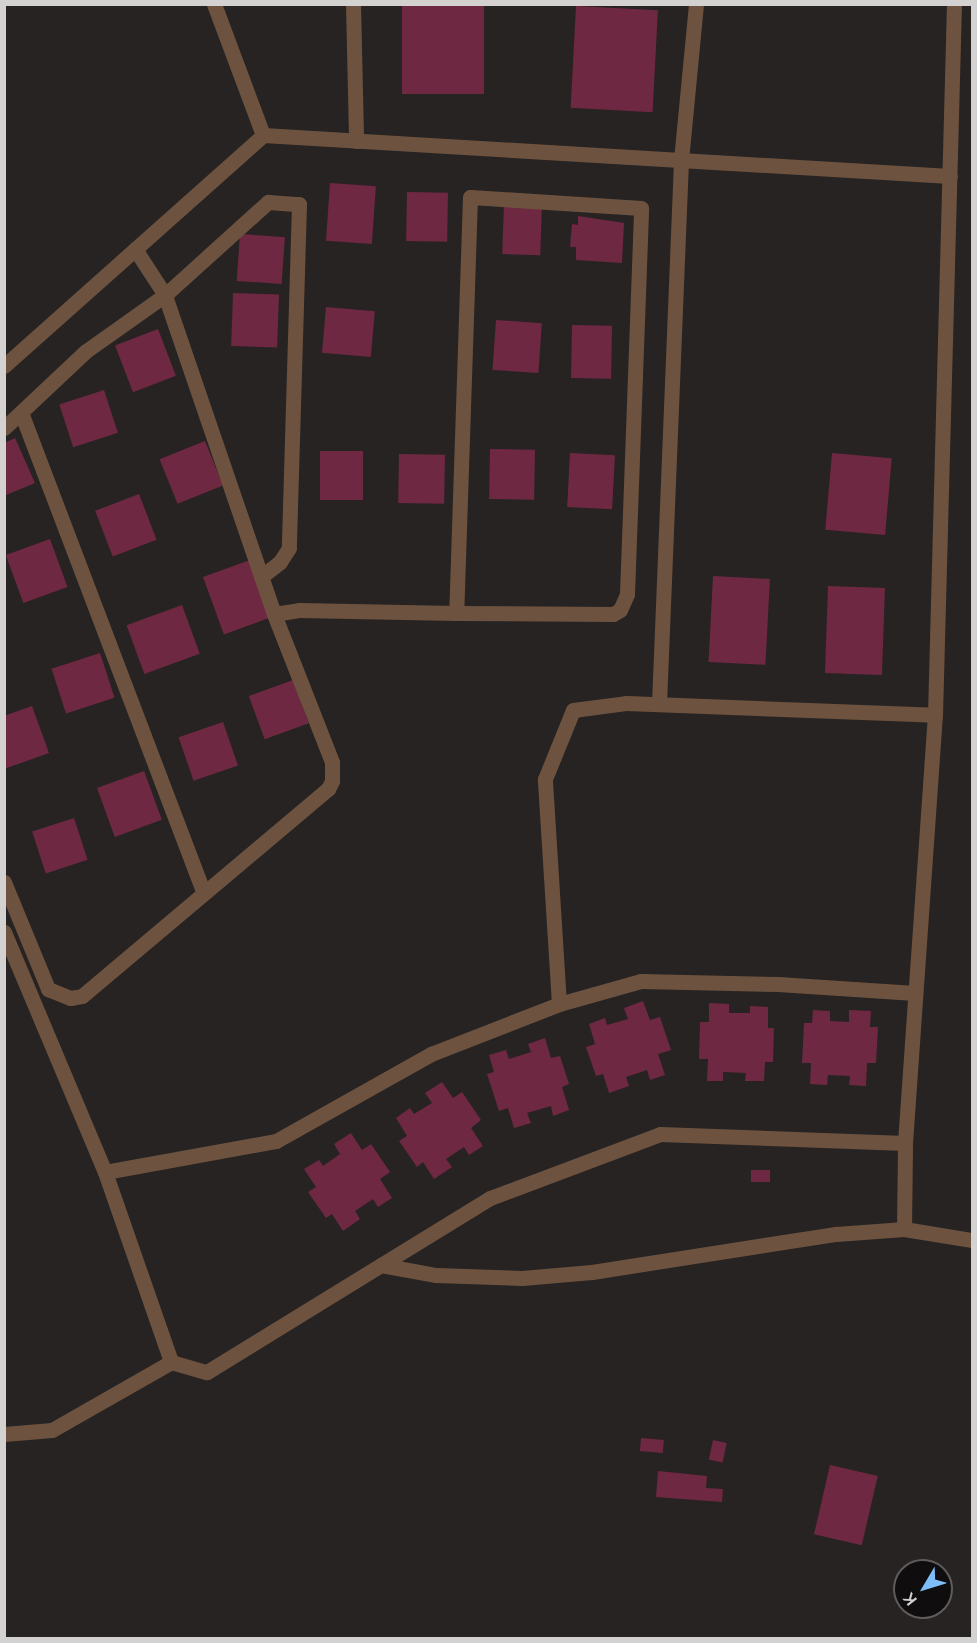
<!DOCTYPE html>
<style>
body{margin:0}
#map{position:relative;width:977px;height:1643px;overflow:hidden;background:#272323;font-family:Raleway,sans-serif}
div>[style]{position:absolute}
.building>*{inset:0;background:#6f2841;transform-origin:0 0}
.minor>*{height:15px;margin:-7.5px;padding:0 7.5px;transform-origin:7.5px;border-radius:7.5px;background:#6d533f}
span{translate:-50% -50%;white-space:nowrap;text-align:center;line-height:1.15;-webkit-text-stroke:5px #0f0d0d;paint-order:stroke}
.frame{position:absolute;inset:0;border:6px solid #d4d2d1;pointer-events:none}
.north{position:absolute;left:893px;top:1559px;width:60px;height:60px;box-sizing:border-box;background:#0f0d0d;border:2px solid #5e5c5b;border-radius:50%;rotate:232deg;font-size:16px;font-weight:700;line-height:24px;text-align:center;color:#d4d2d1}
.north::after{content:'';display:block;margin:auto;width:21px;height:27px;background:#7dbef9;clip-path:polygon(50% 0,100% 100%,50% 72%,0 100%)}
</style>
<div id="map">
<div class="building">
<i style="left:402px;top:4px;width:82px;height:90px"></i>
<i style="left:576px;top:6px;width:82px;height:102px;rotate:3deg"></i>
<i style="left:330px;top:183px;width:46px;height:58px;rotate:4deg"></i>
<i style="left:407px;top:192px;width:41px;height:49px;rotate:1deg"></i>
<i style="left:504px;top:203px;width:38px;height:51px;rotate:2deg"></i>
<i style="clip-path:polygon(578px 216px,624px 223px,622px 263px,576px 260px,576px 247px,570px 247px,572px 224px,578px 225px)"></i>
<i style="left:240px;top:234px;width:45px;height:47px;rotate:4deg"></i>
<i style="left:233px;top:293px;width:46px;height:53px;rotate:2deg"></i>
<i style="left:326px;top:307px;width:49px;height:46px;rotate:5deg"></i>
<i style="left:496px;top:320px;width:46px;height:50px;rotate:4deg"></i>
<i style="left:572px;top:325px;width:40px;height:53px;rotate:1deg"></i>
<i style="left:158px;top:329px;width:50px;height:46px;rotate:69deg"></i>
<i style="left:104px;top:390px;width:45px;height:47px;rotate:72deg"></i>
<i style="clip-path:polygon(15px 438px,35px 483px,4px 496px,4px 443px)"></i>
<i style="left:205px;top:441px;width:48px;height:49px;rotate:68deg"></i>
<i style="left:490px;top:449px;width:45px;height:50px;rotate:1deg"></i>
<i style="left:320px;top:451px;width:43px;height:49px"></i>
<i style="left:570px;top:453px;width:45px;height:54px;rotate:3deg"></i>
<i style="left:832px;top:453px;width:60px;height:77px;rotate:5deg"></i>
<i style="left:399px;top:454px;width:46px;height:49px;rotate:1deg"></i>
<i style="left:139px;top:494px;width:49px;height:47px;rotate:69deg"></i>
<i style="left:50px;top:539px;width:51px;height:47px;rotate:70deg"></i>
<i style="left:250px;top:560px;width:61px;height:50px;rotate:70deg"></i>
<i style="left:713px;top:576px;width:57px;height:86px;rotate:3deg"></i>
<i style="left:828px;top:586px;width:57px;height:87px;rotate:2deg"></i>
<i style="left:182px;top:605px;width:52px;height:59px;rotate:70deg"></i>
<i style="left:100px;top:653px;width:47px;height:51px;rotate:72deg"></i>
<i style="left:293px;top:680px;width:46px;height:47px;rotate:70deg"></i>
<i style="clip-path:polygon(32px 706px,49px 753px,4px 769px,4px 716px)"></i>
<i style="left:223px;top:722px;width:46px;height:47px;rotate:71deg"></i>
<i style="left:144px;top:771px;width:52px;height:50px;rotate:70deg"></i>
<i style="left:74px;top:818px;width:44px;height:44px;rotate:72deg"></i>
<i style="clip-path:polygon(643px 1001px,650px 1020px,660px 1017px,671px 1050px,658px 1054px,665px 1075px,650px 1080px,647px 1070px,626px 1077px,629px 1086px,609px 1093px,603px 1074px,596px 1076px,586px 1047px,595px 1044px,589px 1024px,605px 1018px,607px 1025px,628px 1019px,624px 1008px)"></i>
<i style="clip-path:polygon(709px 1003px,729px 1004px,729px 1013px,750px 1013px,750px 1006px,768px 1007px,768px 1028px,774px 1028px,773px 1062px,765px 1062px,764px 1081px,745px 1081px,746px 1073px,723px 1072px,723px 1081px,707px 1081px,708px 1059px,699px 1059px,700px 1022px,709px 1022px)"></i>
<i style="clip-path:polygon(813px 1010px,830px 1011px,830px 1021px,849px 1022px,849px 1010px,871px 1011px,870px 1027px,878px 1027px,876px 1063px,867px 1063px,866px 1086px,849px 1085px,850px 1076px,828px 1075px,827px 1085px,810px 1084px,811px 1063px,802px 1063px,804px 1023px,812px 1023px)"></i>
<i style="clip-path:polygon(545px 1038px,551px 1058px,560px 1056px,569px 1084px,562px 1087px,569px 1110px,553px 1116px,551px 1106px,527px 1113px,531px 1123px,514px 1128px,508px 1108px,499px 1111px,487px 1074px,494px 1072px,489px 1055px,506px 1050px,509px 1059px,531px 1052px,528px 1044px)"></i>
<i style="clip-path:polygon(442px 1082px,453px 1098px,462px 1092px,481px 1120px,471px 1128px,483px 1146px,469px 1155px,464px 1147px,446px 1159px,452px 1167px,434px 1179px,423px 1162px,417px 1167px,399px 1141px,407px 1136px,396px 1118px,410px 1108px,414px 1114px,432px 1103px,425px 1093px)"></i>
<i style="clip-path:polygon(351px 1133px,362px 1150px,371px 1144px,390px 1172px,380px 1179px,392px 1198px,378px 1207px,373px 1199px,355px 1211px,360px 1219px,343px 1231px,332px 1214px,326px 1218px,308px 1192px,316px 1187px,304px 1169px,319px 1160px,323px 1166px,340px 1154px,334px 1144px)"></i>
<i style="left:751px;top:1170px;width:19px;height:12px"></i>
<i style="left:641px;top:1438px;width:23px;height:13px;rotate:5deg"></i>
<i style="left:713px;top:1440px;width:14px;height:20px;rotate:12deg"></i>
<i style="left:830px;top:1465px;width:49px;height:71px;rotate:13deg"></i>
<i style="clip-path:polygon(658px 1471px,707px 1476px,706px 1488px,723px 1489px,722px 1502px,656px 1497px)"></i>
</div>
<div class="minor">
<i style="left:214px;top:4px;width:140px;rotate:69.5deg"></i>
<i style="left:353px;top:4px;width:137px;rotate:88.7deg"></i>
<i style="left:4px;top:366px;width:347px;rotate:-41.7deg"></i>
<i style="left:263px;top:135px;width:688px;rotate:3.42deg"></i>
<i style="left:22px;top:415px;width:509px;rotate:69.18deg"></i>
<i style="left:4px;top:428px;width:112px;rotate:-43.2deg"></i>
<i style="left:86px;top:351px;width:97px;rotate:-35.3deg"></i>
<i style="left:165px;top:295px;width:139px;rotate:-42.1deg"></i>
<i style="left:268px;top:202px;width:31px;rotate:4deg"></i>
<i style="left:299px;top:204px;width:344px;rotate:91.7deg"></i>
<i style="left:289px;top:548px;width:17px;rotate:123deg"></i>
<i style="left:280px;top:562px;width:24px;rotate:142deg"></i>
<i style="left:274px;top:614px;width:25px;rotate:-9deg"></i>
<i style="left:299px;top:610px;width:157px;rotate:1.1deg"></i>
<i style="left:456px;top:613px;width:157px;rotate:0.4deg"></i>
<i style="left:613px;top:614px;width:8px;rotate:-30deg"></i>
<i style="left:620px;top:610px;width:17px;rotate:-66deg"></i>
<i style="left:627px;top:594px;width:386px;rotate:-87.9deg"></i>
<i style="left:641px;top:208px;width:171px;rotate:-176.3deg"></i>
<i style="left:470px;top:197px;width:416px;rotate:91.9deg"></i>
<i style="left:659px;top:704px;width:544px;rotate:-87.68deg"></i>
<i style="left:681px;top:160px;width:157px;rotate:-84.5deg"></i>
<i style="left:4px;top:882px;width:116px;rotate:67.6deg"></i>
<i style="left:48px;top:989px;width:24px;rotate:22deg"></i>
<i style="left:70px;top:998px;width:12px;rotate:-9deg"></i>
<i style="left:82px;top:996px;width:322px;rotate:-40.1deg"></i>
<i style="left:328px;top:789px;width:9px;rotate:-63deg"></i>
<i style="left:332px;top:781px;width:19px;rotate:-90deg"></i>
<i style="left:332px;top:762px;width:159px;rotate:-111.4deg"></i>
<i style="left:274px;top:614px;width:337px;rotate:-108.9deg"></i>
<i style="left:165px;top:295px;width:55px;rotate:-123.1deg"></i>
<i style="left:4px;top:932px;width:260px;rotate:67.2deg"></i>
<i style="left:105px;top:1172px;width:174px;rotate:-10.3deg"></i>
<i style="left:276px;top:1141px;width:178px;rotate:-29.3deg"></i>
<i style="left:431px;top:1054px;width:137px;rotate:-21.3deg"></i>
<i style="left:559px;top:1004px;width:85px;rotate:-15.7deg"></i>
<i style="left:641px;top:981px;width:137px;rotate:1.3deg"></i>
<i style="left:778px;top:984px;width:137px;rotate:3.8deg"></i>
<i style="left:559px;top:1004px;width:225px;rotate:-93.6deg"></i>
<i style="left:545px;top:779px;width:74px;rotate:-67.9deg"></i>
<i style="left:573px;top:710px;width:53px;rotate:-7.5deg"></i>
<i style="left:626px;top:703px;width:309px;rotate:2.2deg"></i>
<i style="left:105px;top:1172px;width:201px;rotate:70.8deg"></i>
<i style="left:171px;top:1362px;width:37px;rotate:16deg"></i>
<i style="left:207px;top:1372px;width:332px;rotate:-31.6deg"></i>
<i style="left:490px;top:1198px;width:182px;rotate:-20.6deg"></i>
<i style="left:660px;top:1134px;width:245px;rotate:2.1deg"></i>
<i style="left:904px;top:1229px;width:86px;rotate:-89.3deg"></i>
<i style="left:905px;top:1143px;width:429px;rotate:-86deg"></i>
<i style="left:935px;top:715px;width:711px;rotate:-88.47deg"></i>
<i style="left:381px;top:1265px;width:56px;rotate:10.3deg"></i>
<i style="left:436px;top:1275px;width:86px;rotate:2deg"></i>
<i style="left:522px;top:1278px;width:70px;rotate:-4.9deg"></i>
<i style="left:592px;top:1272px;width:247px;rotate:-8.9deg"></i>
<i style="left:836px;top:1234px;width:68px;rotate:-4.2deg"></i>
<i style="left:904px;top:1229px;width:69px;rotate:9.2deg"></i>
<i style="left:4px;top:1434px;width:48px;rotate:-4.8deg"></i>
<i style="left:52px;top:1430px;width:137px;rotate:-29.7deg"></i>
</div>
<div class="frame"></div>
<div class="north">K</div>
</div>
